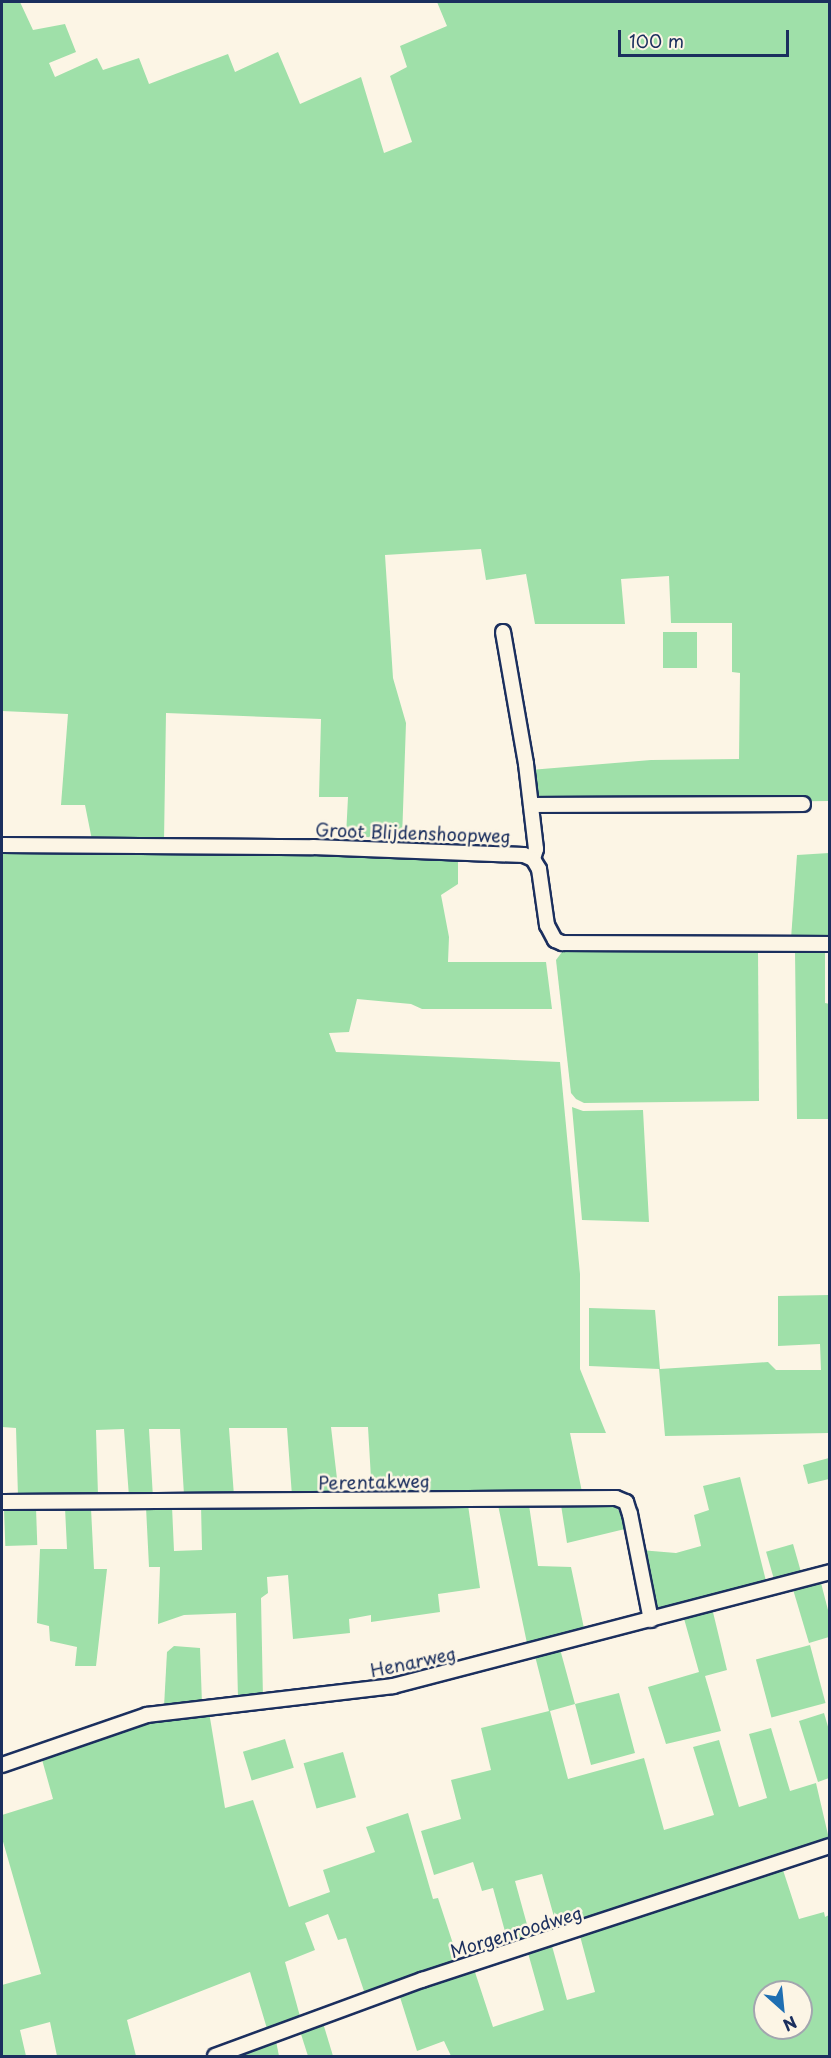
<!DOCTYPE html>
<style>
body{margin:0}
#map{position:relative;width:831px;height:2058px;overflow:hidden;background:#fcf5e5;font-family:"Playpen Sans",sans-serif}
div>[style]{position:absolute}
.green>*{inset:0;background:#9fe0a9;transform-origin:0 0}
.roads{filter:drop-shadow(2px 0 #1b2f5e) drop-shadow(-2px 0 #1b2f5e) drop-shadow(0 2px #1b2f5e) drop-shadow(0 -2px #1b2f5e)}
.minor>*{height:14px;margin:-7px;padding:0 7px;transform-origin:7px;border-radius:7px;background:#fcf5e5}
span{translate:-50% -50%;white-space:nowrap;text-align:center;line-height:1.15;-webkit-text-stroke:5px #fcf5e5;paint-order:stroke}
.street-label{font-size:18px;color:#1b2f5e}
.frame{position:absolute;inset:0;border:3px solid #1b2f5e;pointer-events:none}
.north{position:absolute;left:753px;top:1980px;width:60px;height:60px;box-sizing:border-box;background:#fcf5e5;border:2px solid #a2a6af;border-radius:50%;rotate:153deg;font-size:16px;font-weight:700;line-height:24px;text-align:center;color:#1b2f5e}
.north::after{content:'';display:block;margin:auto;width:21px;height:27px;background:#1f6fb2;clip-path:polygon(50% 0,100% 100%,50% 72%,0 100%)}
.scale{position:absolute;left:618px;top:30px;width:171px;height:27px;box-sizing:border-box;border:3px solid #1b2f5e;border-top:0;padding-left:8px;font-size:18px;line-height:21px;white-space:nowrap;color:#1b2f5e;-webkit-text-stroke:4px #fcf5e5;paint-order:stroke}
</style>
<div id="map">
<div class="green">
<i style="clip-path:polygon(2px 2px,20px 2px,33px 30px,65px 24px,76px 52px,49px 63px,55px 77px,97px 58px,103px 70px,139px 58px,149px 84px,228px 54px,235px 72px,278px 52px,300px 104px,361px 77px,384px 153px,412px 142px,390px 76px,407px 67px,400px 46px,447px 26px,437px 2px,829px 2px,829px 801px,533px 804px,530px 770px,651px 760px,739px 759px,740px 673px,732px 672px,732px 623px,671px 623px,669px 576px,621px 579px,625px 624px,535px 624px,526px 574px,486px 580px,481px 549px,385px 555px,393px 678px,406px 723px,402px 839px,346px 836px,348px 797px,319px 797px,321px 719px,166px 713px,164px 841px,92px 840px,85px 805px,61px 805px,68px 714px,2px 711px)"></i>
<i style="left:697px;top:632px;width:36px;height:34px;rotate:90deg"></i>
<i style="clip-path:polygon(2px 851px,458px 856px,458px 884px,441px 895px,449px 937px,448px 962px,546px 962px,552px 1009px,422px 1009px,411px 1004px,357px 999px,349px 1032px,329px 1033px,336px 1052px,560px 1062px,580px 1274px,580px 1369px,606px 1433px,570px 1433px,582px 1492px,372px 1496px,368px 1427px,331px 1427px,339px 1496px,292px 1496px,287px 1428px,229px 1428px,234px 1496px,184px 1495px,180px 1429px,149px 1429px,153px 1498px,129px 1497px,124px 1429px,96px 1430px,98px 1495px,18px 1497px,16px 1428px,2px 1427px)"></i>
<i style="clip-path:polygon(829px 853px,829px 938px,791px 939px,797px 855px)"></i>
<i style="clip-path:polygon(795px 951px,825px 952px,825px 1003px,830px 1004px,829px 1119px,797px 1119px)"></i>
<i style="clip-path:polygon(562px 952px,758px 952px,759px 1101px,584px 1103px,576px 1099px,571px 1093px,556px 960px)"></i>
<i style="clip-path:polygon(572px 1107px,583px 1111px,643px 1110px,649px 1222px,582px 1220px)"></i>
<i style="clip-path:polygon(829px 1295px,829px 1433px,665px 1436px,659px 1369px,589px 1366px,589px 1308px,655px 1310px,660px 1369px,768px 1362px,776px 1370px,821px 1370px,820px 1344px,778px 1346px,778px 1296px)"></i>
<i style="clip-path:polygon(829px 1458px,829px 1479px,808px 1484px,803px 1465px)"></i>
<i style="clip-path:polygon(740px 1477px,767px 1585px,653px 1614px,640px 1550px,676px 1553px,701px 1546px,694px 1515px,709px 1510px,703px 1486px)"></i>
<i style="clip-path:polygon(612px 1501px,621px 1514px,625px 1529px,567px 1543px,561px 1505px)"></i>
<i style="clip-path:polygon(201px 1505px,468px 1505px,480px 1588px,438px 1594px,440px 1612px,371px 1622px,371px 1615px,349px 1619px,350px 1633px,293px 1639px,288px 1575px,267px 1577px,268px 1593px,261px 1598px,263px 1699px,238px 1699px,236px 1613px,184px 1615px,158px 1624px,160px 1567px,149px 1567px,146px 1507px,172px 1506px,174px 1551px,202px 1550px)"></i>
<i style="clip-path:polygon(498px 1505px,529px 1505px,538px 1566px,571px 1567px,585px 1633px,528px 1648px)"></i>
<i style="left:36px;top:1508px;width:37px;height:32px;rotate:88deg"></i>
<i style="clip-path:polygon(65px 1508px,91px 1508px,94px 1569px,107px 1569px,96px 1666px,75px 1666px,77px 1647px,50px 1641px,49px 1626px,37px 1623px,40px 1549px,67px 1549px)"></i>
<i style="left:793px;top:1544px;width:32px;height:28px;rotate:74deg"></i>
<i style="clip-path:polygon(820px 1579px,829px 1614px,829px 1637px,809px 1643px,792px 1586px)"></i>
<i style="clip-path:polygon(712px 1608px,727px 1670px,705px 1676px,721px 1731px,666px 1744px,648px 1687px,699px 1672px,683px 1615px)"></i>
<i style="left:810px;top:1645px;width:60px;height:56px;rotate:75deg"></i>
<i style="clip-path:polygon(174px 1646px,200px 1648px,202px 1704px,164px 1707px,167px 1652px)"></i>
<i style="clip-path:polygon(560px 1649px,575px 1704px,619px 1693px,635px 1753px,591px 1765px,575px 1704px,550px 1711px,568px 1779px,644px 1758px,664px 1830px,714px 1815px,693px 1747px,719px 1740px,739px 1807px,767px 1798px,749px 1734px,771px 1728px,790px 1791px,816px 1783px,829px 1839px,558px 1931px,542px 1874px,515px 1881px,531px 1939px,509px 1946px,493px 1888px,482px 1891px,473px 1862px,434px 1875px,421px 1831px,461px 1819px,451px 1780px,491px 1770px,481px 1728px,549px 1711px,535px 1656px)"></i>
<i style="clip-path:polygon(209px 1712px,225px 1808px,253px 1800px,289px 1907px,330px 1892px,323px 1870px,375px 1852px,366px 1827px,408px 1813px,433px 1899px,438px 1898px,459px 1962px,365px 1994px,346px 1938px,338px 1940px,328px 1914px,305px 1923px,315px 1950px,285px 1962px,301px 2020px,268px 2032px,250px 1972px,127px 2020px,136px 2056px,57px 2056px,50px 2022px,20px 2030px,26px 2056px,2px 2056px,2px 1985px,41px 1974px,2px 1838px,2px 1815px,53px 1799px,41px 1756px,146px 1716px)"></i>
<i style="clip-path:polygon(824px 1713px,829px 1730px,829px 1778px,818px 1782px,799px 1721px)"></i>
<i style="left:285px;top:1739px;width:30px;height:44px;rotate:73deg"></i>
<i style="left:343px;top:1752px;width:47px;height:41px;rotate:74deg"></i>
<i style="clip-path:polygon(evenodd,783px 1870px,799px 1919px,824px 1912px,825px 1917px,829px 1915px,829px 2056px,451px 2056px,444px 2041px,417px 2051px,399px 1994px,474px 1969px,493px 2027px,544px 2010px,528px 1953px,552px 1946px,567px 2000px,595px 1992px,580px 1936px,783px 1870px,765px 1992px,801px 1992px,801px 2028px,765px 2028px,765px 1992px)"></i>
<i style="clip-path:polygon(323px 2023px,333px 2056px,308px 2056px,300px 2031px)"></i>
<i style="clip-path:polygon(276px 2041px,279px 2056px,229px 2056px)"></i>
</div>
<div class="roads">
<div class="minor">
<i style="left:503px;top:632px;width:134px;rotate:80.1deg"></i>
<i style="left:526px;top:764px;width:86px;rotate:83.3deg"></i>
<i style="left:536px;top:849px;width:10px;rotate:107deg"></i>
<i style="left:531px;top:805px;width:272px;rotate:-0.2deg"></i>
<i style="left:2px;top:845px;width:311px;rotate:0.4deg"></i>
<i style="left:313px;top:847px;width:211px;rotate:2.2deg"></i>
<i style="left:524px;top:855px;width:10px;rotate:24deg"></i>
<i style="left:533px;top:859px;width:12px;rotate:59deg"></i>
<i style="left:539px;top:869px;width:57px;rotate:81.9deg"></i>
<i style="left:547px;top:925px;width:17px;rotate:62deg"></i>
<i style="left:555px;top:940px;width:8px;rotate:23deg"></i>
<i style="left:562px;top:943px;width:268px;rotate:0.2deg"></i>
<i style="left:2px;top:1502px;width:614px;rotate:-0.37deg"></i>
<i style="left:616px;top:1498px;width:11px;rotate:22deg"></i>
<i style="left:626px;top:1502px;width:13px;rotate:72deg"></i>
<i style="left:630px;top:1514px;width:108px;rotate:78.8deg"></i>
<i style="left:2px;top:1765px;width:153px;rotate:-19deg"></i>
<i style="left:147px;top:1715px;width:248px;rotate:-6.7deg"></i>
<i style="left:393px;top:1686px;width:452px;rotate:-14.6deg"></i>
<i style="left:215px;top:2056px;width:221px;rotate:-20.2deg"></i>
<i style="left:422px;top:1980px;width:429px;rotate:-18.2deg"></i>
</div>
</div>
<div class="street-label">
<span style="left:413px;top:833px;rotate:2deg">Groot Blijdenshoopweg</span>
<span style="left:374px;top:1482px;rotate:-1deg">Perentakweg</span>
<span style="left:413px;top:1662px;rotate:-12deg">Henarweg</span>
<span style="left:516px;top:1932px;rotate:-17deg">Morgenroodweg</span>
</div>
<div class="frame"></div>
<div class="north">N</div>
<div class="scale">100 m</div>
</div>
